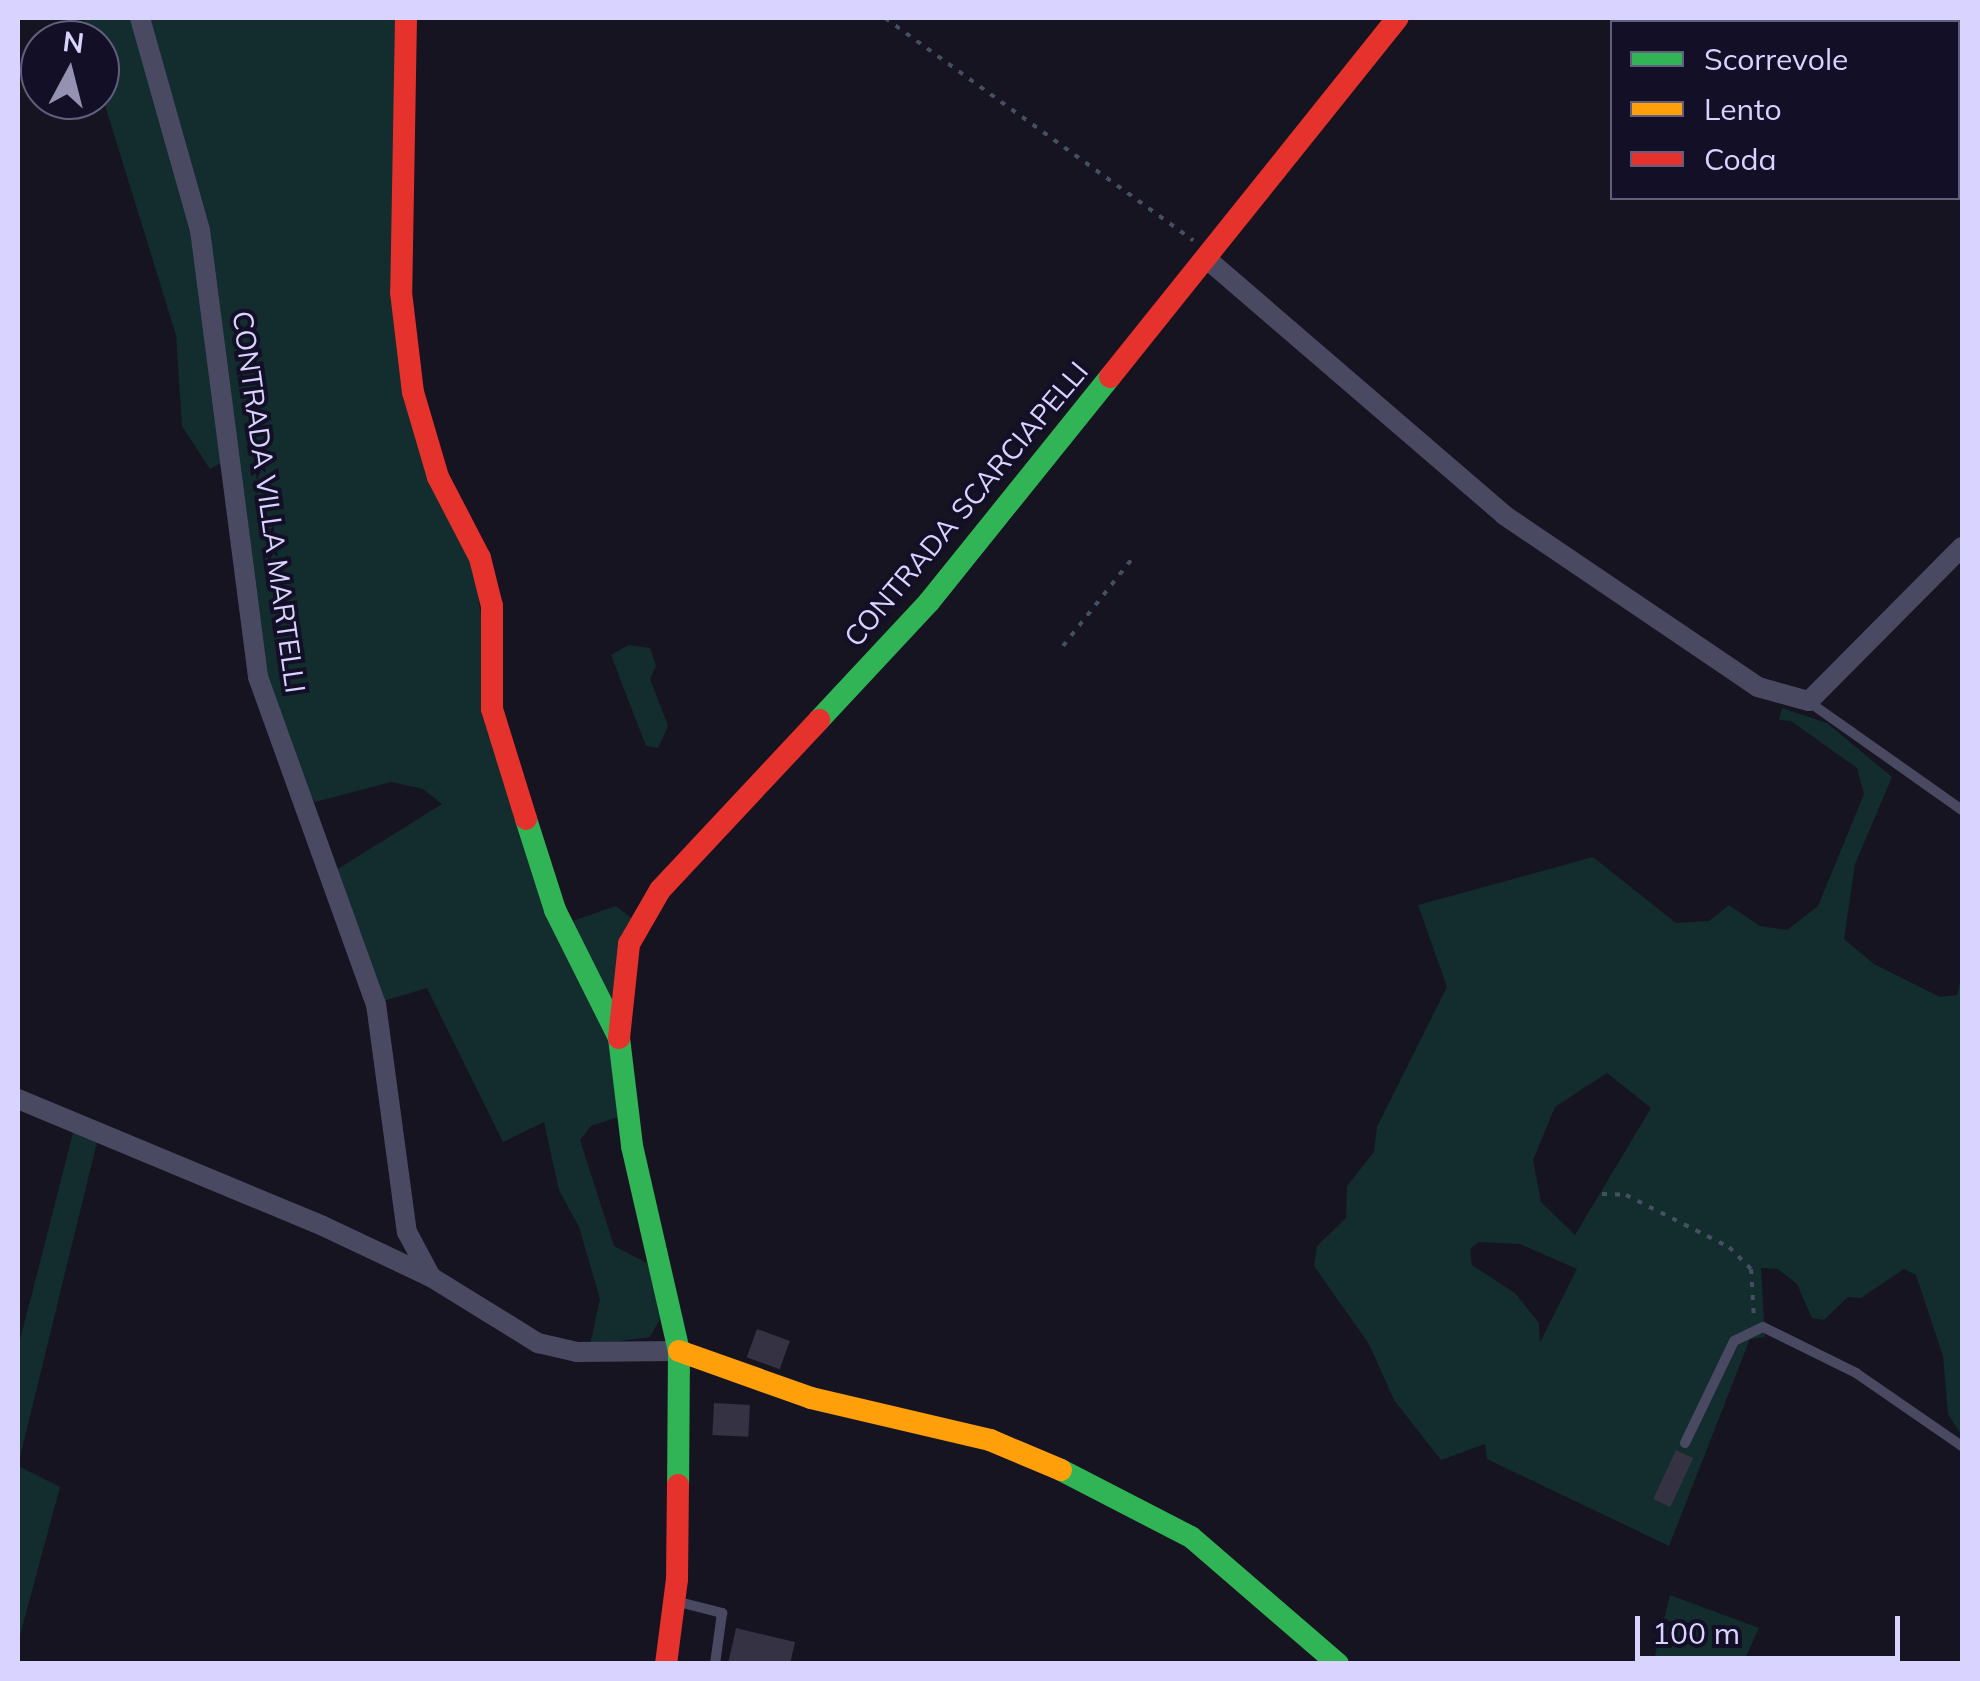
<!DOCTYPE html>
<style>
body{margin:0}
#map{position:relative;width:1980px;height:1681px;overflow:hidden;background:#161421;font-family:Mulish,sans-serif}
div>[style]{position:absolute}
.green>*{inset:0;background:#132c2d}
.building>*{inset:0;background:#343243;transform-origin:0 0}
.path>*{height:4px;margin-top:-2px;transform-origin:0;background:repeating-linear-gradient(90deg,#44505f 0 5px,transparent 0 13px)}
.lane>*{height:10px;margin:-5px;padding:0 5px;transform-origin:5px;border-radius:5px;background:#4a4962}
.street>*{height:20px;margin:-10px;padding:0 10px;transform-origin:10px;border-radius:10px;background:#4a4962}
.fast>*{height:22px;margin:-11px;padding:0 11px;transform-origin:11px;border-radius:11px;background:#30b455}
.slow>*{height:22px;margin:-11px;padding:0 11px;transform-origin:11px;border-radius:11px;background:#ff9f0a}
.jam>*{height:22px;margin:-11px;padding:0 11px;transform-origin:11px;border-radius:11px;background:#e5322d}
span{translate:-50% -50%;white-space:nowrap;text-align:center;line-height:1.15;-webkit-text-stroke:8px #130f26;paint-order:stroke}
.street-label{font-size:28px;color:#d9d4ff}
.frame{position:absolute;inset:0;border:20px solid #d9d4ff;pointer-events:none}
.legend{position:absolute;left:1610px;top:20px;width:350px;height:180px;box-sizing:border-box;background:#130f26;border:2px solid #625e7d;margin:0;padding:12px 18px;list-style:none;font-size:30px;color:#d9d4ff}
.legend li{display:flex;align-items:center;gap:20px;height:50px}
.legend b{width:50px;border:2px solid #625e7d}
.north{position:absolute;left:20px;top:20px;width:100px;height:100px;box-sizing:border-box;background:#130f26;border:2px solid #625e7d;border-radius:50%;rotate:7deg;font-size:28px;font-weight:700;line-height:40px;text-align:center;color:#d9d4ff}
.north::after{content:'';display:block;margin:auto;width:35px;height:45px;background:#9591b1;clip-path:polygon(50% 0,100% 100%,50% 72%,0 100%)}
.scale{position:absolute;left:1635px;top:1616px;width:265px;height:45px;box-sizing:border-box;border:5px solid #d9d4ff;border-top:0;padding-left:12px;font-size:30px;line-height:35px;white-space:nowrap;color:#d9d4ff;-webkit-text-stroke:8px #130f26;paint-order:stroke}
</style>
<div id="map">
<div class="green">
<i style="clip-path:polygon(84px 18px,403px 18px,399px 308px,470px 548px,488px 657px,558px 926px,616px 906px,635px 921px,621px 1116px,591px 1126px,580px 1140px,614px 1246px,651px 1265px,660px 1319px,650px 1337px,590px 1345px,600px 1299px,579px 1227px,559px 1190px,544px 1122px,503px 1142px,427px 988px,383px 1001px,336px 870px,442px 804px,423px 789px,391px 782px,315px 802px,305px 788px,262px 661px,232px 457px,210px 469px,182px 426px,176px 335px,100px 89px,100px 40px,89px 40px)"></i>
<i style="clip-path:polygon(629px 645px,650px 648px,656px 666px,650px 679px,668px 726px,658px 748px,646px 746px,611px 655px)"></i>
<i style="clip-path:polygon(evenodd,1782px 708px,1827px 723px,1892px 777px,1855px 864px,1844px 939px,1874px 964px,1940px 997px,1957px 995px,1962px 973px,1962px 1436px,1948px 1414px,1943px 1356px,1916px 1275px,1904px 1269px,1861px 1298px,1848px 1297px,1824px 1320px,1812px 1318px,1797px 1284px,1778px 1269px,1761px 1268px,1765px 1337px,1750px 1339px,1669px 1546px,1487px 1459px,1485px 1444px,1441px 1460px,1394px 1400px,1369px 1344px,1314px 1266px,1317px 1246px,1346px 1218px,1347px 1186px,1374px 1152px,1377px 1127px,1447px 987px,1418px 905px,1593px 857px,1676px 923px,1709px 921px,1729px 905px,1760px 926px,1787px 930px,1818px 906px,1864px 794px,1857px 768px,1791px 721px,1779px 720px,1782px 708px,1607px 1073px,1651px 1108px,1575px 1235px,1541px 1202px,1533px 1160px,1555px 1107px,1607px 1073px,1782px 708px,1479px 1242px,1520px 1244px,1577px 1269px,1540px 1342px,1539px 1323px,1515px 1293px,1472px 1265px,1470px 1249px,1479px 1242px)"></i>
<i style="clip-path:polygon(75px 1125px,99px 1134px,18px 1465px,18px 1348px)"></i>
<i style="clip-path:polygon(18px 1466px,60px 1487px,18px 1643px)"></i>
<i style="clip-path:polygon(1670px 1595px,1759px 1628px,1743px 1663px,1653px 1663px)"></i>
</div>
<div class="building">
<i style="left:757px;top:1329px;width:35px;height:30px;rotate:20deg"></i>
<i style="left:714px;top:1403px;width:36px;height:32px;rotate:3deg"></i>
<i style="left:1676px;top:1450px;width:19px;height:54px;rotate:25deg"></i>
<i style="clip-path:polygon(736px 1628px,795px 1642px,790px 1664px,728px 1664px)"></i>
</div>
<div class="path">
<i style="left:885px;top:18px;width:380px;rotate:35.8deg"></i>
<i style="left:1063px;top:646px;width:116px;rotate:-51.6deg"></i>
<i style="left:1602px;top:1194px;width:24px;rotate:2deg"></i>
<i style="left:1626px;top:1195px;width:115px;rotate:26.8deg"></i>
<i style="left:1729px;top:1247px;width:31px;rotate:45deg"></i>
<i style="left:1751px;top:1269px;width:50px;rotate:86.6deg"></i>
</div>
<div class="lane">
<i style="left:1809px;top:702px;width:187px;rotate:35.2deg"></i>
<i style="left:1685px;top:1443px;width:113px;rotate:-64.3deg"></i>
<i style="left:1734px;top:1341px;width:32px;rotate:-26deg"></i>
<i style="left:1763px;top:1327px;width:104px;rotate:26.3deg"></i>
<i style="left:1856px;top:1373px;width:129px;rotate:34.6deg"></i>
<i style="left:675px;top:1601px;width:49px;rotate:14.3deg"></i>
<i style="left:722px;top:1613px;width:51px;rotate:97.8deg"></i>
</div>
<div class="street">
<i style="left:140px;top:18px;width:220px;rotate:74.2deg"></i>
<i style="left:200px;top:230px;width:451px;rotate:82.6deg"></i>
<i style="left:258px;top:677px;width:348px;rotate:70.2deg"></i>
<i style="left:376px;top:1004px;width:230px;rotate:82.3deg"></i>
<i style="left:407px;top:1232px;width:51px;rotate:61.9deg"></i>
<i style="left:1208px;top:260px;width:391px;rotate:40.7deg"></i>
<i style="left:1504px;top:515px;width:307px;rotate:34.1deg"></i>
<i style="left:1758px;top:687px;width:53px;rotate:15.4deg"></i>
<i style="left:1809px;top:701px;width:217px;rotate:-45.2deg"></i>
<i style="left:18px;top:1099px;width:330px;rotate:22.6deg"></i>
<i style="left:323px;top:1226px;width:119px;rotate:25.3deg"></i>
<i style="left:431px;top:1277px;width:126px;rotate:31.7deg"></i>
<i style="left:538px;top:1343px;width:39px;rotate:13deg"></i>
<i style="left:576px;top:1352px;width:103px;rotate:-0.6deg"></i>
</div>
<div class="fast">
<i style="left:819px;top:720px;width:161px;rotate:-47deg"></i>
<i style="left:929px;top:602px;width:289px;rotate:-51.2deg"></i>
<i style="left:526px;top:819px;width:96px;rotate:72.3deg"></i>
<i style="left:555px;top:910px;width:143px;rotate:63.4deg"></i>
<i style="left:619px;top:1038px;width:109px;rotate:83.1deg"></i>
<i style="left:632px;top:1146px;width:210px;rotate:77.1deg"></i>
<i style="left:679px;top:1351px;width:134px;rotate:90.4deg"></i>
<i style="left:1061px;top:1470px;width:146px;rotate:27.3deg"></i>
<i style="left:1191px;top:1537px;width:194px;rotate:40.8deg"></i>
</div>
<div class="slow">
<i style="left:679px;top:1351px;width:140px;rotate:19.6deg"></i>
<i style="left:811px;top:1398px;width:184px;rotate:13.2deg"></i>
<i style="left:990px;top:1440px;width:77px;rotate:22.9deg"></i>
</div>
<div class="jam">
<i style="left:406px;top:18px;width:274px;rotate:91deg"></i>
<i style="left:401px;top:292px;width:101px;rotate:83.2deg"></i>
<i style="left:413px;top:392px;width:89px;rotate:73.6deg"></i>
<i style="left:438px;top:477px;width:91px;rotate:62.6deg"></i>
<i style="left:480px;top:558px;width:49px;rotate:76deg"></i>
<i style="left:492px;top:606px;width:103px;rotate:90deg"></i>
<i style="left:492px;top:709px;width:115px;rotate:72.8deg"></i>
<i style="left:1110px;top:377px;width:460px;rotate:-51.3deg"></i>
<i style="left:619px;top:1038px;width:95px;rotate:-83.9deg"></i>
<i style="left:629px;top:944px;width:62px;rotate:-60.1deg"></i>
<i style="left:660px;top:890px;width:233px;rotate:-46.9deg"></i>
<i style="left:666px;top:1664px;width:86px;rotate:-82.6deg"></i>
<i style="left:677px;top:1579px;width:94px;rotate:-89.4deg"></i>
</div>
<div class="street-label">
<span style="left:269px;top:502px;rotate:82deg">CONTRADA VILLA MARTELLI</span>
<span style="left:966px;top:504px;rotate:-50deg">CONTRADA SCARCIAPELLI</span>
</div>
<div class="frame"></div>
<ul class="legend">
<li><b style="height:12px;background:#30b455"></b>Scorrevole</li>
<li><b style="height:12px;background:#ff9f0a"></b>Lento</li>
<li><b style="height:12px;background:#e5322d"></b>Coda</li>
</ul>
<div class="north">N</div>
<div class="scale">100 m</div>
</div>
